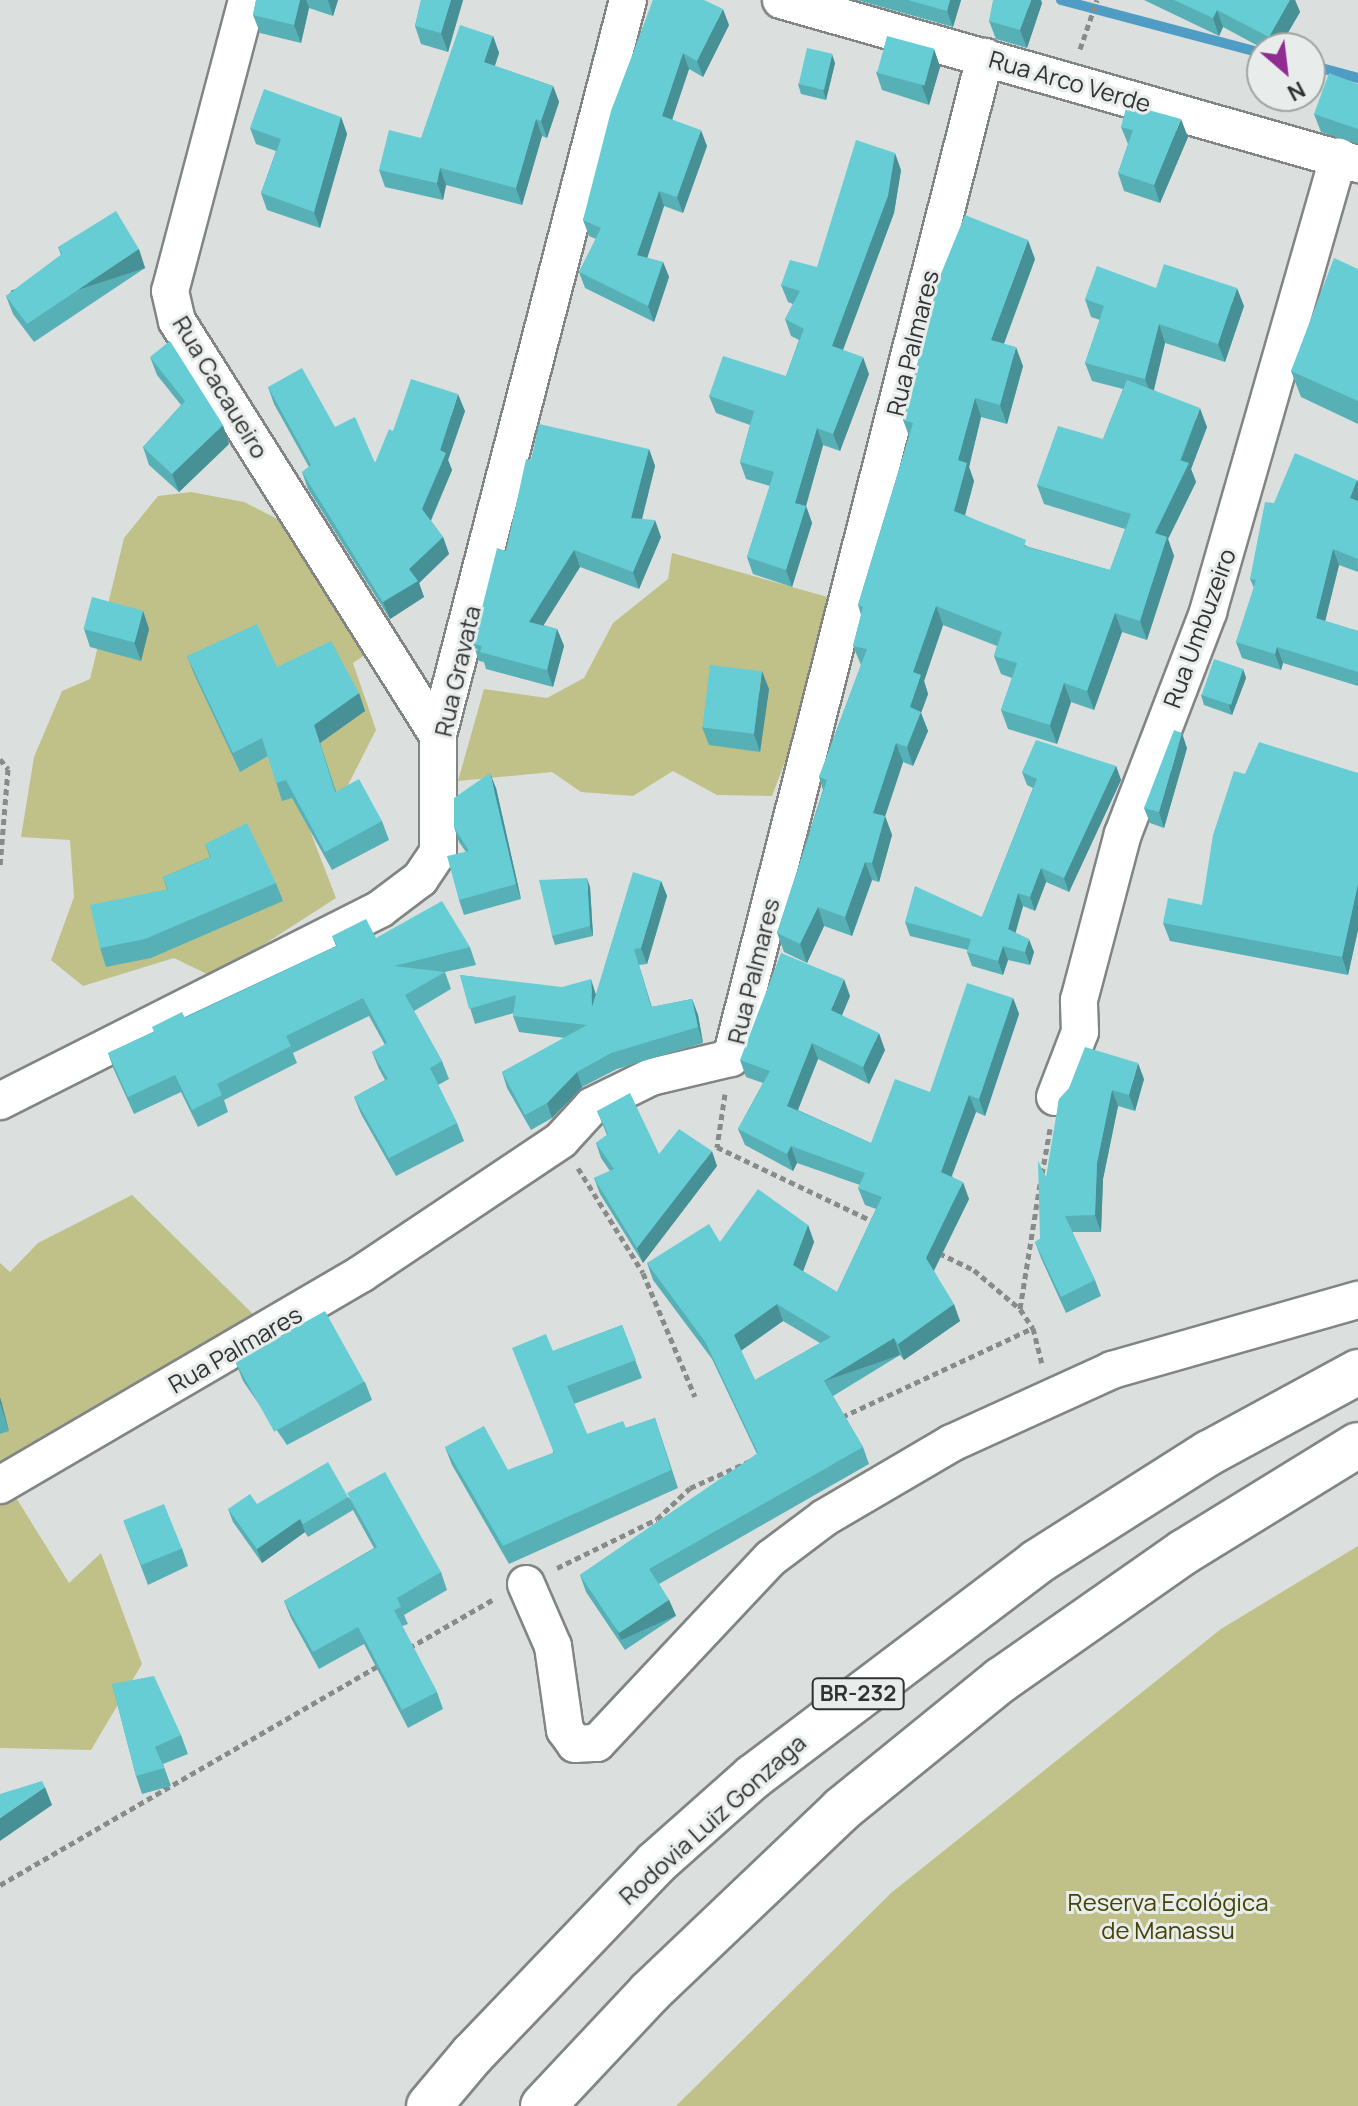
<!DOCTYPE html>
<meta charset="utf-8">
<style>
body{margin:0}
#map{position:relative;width:1358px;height:2106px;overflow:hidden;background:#dbe0de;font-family:Manrope,sans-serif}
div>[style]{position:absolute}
.green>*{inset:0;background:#c0c089}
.stream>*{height:10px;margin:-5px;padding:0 5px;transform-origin:5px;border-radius:5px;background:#4f9cc4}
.path>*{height:5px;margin-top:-2.5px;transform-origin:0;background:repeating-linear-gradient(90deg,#878b89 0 6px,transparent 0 10px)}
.roads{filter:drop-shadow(2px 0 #818583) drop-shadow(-2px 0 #818583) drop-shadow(0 2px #818583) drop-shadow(0 -2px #818583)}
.minor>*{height:36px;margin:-18px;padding:0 18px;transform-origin:18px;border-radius:18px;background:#fff}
.trunk>*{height:44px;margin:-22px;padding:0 22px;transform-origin:22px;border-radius:22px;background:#fff}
.wall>*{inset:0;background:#58b0b7}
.shaded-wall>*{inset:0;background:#479095;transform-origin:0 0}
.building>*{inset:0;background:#66cdd5;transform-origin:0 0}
span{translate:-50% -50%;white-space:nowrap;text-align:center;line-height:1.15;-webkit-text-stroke:6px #e8edeb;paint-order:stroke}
.shield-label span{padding:2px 6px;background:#e8edeb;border:2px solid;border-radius:6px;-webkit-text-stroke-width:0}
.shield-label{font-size:22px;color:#313332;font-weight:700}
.street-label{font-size:24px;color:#313332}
.park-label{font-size:24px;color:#444205}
.north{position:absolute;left:1246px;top:32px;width:80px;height:80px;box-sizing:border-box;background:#e8edeb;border:2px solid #9fa3a1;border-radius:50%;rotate:152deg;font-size:22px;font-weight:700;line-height:32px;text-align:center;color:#313332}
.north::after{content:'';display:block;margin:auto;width:28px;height:36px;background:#912c92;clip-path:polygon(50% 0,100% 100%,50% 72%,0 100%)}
</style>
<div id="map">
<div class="green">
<i style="clip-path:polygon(191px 492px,244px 502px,301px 531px,369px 652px,353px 663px,376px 730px,348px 785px,309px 828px,336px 898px,213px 977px,174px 958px,83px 986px,51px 960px,74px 897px,70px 840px,21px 837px,34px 757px,62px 691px,90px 679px,124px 538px,158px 496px)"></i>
<i style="clip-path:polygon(672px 553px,831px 598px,809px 699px,772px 796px,717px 795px,673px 771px,633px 796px,581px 792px,552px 772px,458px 781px,484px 689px,547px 698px,584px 678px,613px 623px,668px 579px)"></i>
<i style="clip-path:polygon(132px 1195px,256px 1317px,0 1473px,0 1263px,10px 1272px,38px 1243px)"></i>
<i style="clip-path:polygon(10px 1488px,69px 1583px,101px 1553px,142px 1664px,91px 1750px,0 1748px,0 1495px)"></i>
<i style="clip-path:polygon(1358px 1546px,1358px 2106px,676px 2106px,891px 1893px,1221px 1629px)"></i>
</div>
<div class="stream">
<i style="left:1061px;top:0;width:208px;rotate:14.8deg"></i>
<i style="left:1310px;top:65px;width:50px;rotate:15.2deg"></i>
</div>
<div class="path">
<i style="left:1080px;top:49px;width:52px;rotate:-70.9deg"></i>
<i style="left:0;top:759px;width:13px;rotate:51deg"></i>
<i style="left:8px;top:769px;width:97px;rotate:94.7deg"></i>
<i style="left:725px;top:1094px;width:54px;rotate:98.6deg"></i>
<i style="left:717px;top:1147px;width:176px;rotate:25.5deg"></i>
<i style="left:578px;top:1168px;width:123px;rotate:58.2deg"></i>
<i style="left:643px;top:1273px;width:134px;rotate:67.2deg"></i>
<i style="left:1042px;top:1174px;width:46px;rotate:-79.9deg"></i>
<i style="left:1040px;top:1184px;width:127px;rotate:99.1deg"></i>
<i style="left:1020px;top:1309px;width:23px;rotate:56deg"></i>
<i style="left:1033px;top:1328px;width:36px;rotate:76deg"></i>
<i style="left:939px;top:1253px;width:39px;rotate:26deg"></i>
<i style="left:974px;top:1270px;width:60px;rotate:40.3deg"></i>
<i style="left:842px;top:1417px;width:211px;rotate:-25deg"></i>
<i style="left:557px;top:1568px;width:111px;rotate:-26.1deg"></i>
<i style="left:657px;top:1519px;width:45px;rotate:-43.2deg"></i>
<i style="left:690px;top:1488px;width:66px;rotate:-24.2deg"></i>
<i style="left:409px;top:1648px;width:98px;rotate:-30deg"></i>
<i style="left:0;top:1885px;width:439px;rotate:-30.1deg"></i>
</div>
<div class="roads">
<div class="minor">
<i style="left:247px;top:0;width:301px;rotate:104.8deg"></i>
<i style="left:170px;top:291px;width:31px;rotate:77deg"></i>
<i style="left:177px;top:321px;width:489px;rotate:57.8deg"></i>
<i style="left:781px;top:0;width:600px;rotate:15.87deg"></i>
<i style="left:1055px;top:1097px;width:70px;rotate:-69deg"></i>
<i style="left:1080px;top:1032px;width:32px;rotate:-92deg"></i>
<i style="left:1079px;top:1000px;width:172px;rotate:-75.2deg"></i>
<i style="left:1123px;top:834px;width:238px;rotate:-69deg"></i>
<i style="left:1208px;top:612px;width:474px;rotate:-74deg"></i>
<i style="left:0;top:1101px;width:426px;rotate:-26.8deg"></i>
<i style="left:380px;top:909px;width:50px;rotate:-36.9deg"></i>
<i style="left:420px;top:879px;width:32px;rotate:-56deg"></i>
<i style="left:438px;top:852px;width:117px;rotate:-90deg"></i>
<i style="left:438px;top:735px;width:759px;rotate:-75.51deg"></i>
<i style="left:0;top:1485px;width:418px;rotate:-30.3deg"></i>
<i style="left:361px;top:1274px;width:241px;rotate:-33.8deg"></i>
<i style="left:561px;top:1140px;width:46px;rotate:-47.6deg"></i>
<i style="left:592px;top:1106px;width:66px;rotate:-26.2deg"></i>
<i style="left:651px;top:1077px;width:82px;rotate:-13.4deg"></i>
<i style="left:731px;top:1058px;width:1033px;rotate:-75.76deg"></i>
<i style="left:526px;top:1584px;width:68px;rotate:66.5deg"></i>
<i style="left:553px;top:1646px;width:85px;rotate:81.9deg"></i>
<i style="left:565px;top:1730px;width:17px;rotate:54deg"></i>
<i style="left:575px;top:1744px;width:22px;rotate:-3deg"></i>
<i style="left:597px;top:1743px;width:254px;rotate:-46.8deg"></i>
<i style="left:771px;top:1558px;width:66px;rotate:-37deg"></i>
<i style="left:824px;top:1518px;width:148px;rotate:-30.4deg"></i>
<i style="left:952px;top:1443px;width:176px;rotate:-24.5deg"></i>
<i style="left:1112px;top:1370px;width:256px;rotate:-15.9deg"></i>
</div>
<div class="trunk">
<i style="left:429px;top:2106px;width:67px;rotate:-49.9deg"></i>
<i style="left:472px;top:2055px;width:266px;rotate:-46.2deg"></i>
<i style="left:656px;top:1863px;width:130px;rotate:-41.6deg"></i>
<i style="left:753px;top:1777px;width:356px;rotate:-37.1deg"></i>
<i style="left:1037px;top:1562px;width:204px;rotate:-32.4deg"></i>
<i style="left:1209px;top:1453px;width:170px;rotate:-28.5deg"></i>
<i style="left:543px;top:2106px;width:156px;rotate:-46.8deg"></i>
<i style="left:650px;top:1992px;width:265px;rotate:-43.6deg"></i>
<i style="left:842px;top:1809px;width:205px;rotate:-39.1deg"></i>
<i style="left:1001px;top:1680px;width:223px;rotate:-35deg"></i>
<i style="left:1184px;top:1552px;width:204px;rotate:-31.6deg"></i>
</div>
</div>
<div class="wall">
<i style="clip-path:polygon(256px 0,338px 0,333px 16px,309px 8px,301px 43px,260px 33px,253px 15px)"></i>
<i style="clip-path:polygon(421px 0,463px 0,448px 52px,421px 44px,415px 26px)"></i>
<i style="clip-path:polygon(653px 0,729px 25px,703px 77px,689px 69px,672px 119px,707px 146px,683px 213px,664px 206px,647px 258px,663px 262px,669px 277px,654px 322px,585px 288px,579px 272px,596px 239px,589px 236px,583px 220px)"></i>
<i style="clip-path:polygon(857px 0,961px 0,953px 27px)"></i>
<i style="clip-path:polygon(1144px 0,1295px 0,1300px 12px,1279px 48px,1262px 48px,1223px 27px,1219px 36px)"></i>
<i style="clip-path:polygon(1042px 3px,1027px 48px,996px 39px,989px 21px)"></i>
<i style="clip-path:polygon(493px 36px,499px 53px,495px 66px,553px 86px,559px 102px,547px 138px,542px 136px,522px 205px,446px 185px,443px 200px,385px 187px,379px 170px,421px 138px)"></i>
<i style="clip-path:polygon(934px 49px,940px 67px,929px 105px,882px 90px,876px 72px)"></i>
<i style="clip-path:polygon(835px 63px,826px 100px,801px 94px,798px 84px)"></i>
<i style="clip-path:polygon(1358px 84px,1358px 144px,1321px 132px,1314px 114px)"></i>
<i style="clip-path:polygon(341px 117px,347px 134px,320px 228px,267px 210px,261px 193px,276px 151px,256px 144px,250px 128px)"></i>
<i style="clip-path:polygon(1121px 127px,1188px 137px,1160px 203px,1124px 191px,1118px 173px,1128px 144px)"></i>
<i style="clip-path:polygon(901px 170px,894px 213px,843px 350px,869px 374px,840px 451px,823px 445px,806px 506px,812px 523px,792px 587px,753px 574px,747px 557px,770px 486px,746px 479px,740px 462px,750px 425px,716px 413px,709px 396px,786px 376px,799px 340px,791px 336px,785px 319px,793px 304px,788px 302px,781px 285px,817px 267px)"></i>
<i style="clip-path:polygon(58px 247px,145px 268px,34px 342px,13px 314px,6px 296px,61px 255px)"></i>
<i style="clip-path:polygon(1035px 259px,1004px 344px,1023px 366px,1007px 424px,981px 417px,969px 467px,974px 481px,965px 515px,1029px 547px,1110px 570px,1125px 529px,1044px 504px,1037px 485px,1103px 439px,1123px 389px,1092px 381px,1085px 363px,1100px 320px,1091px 317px,1085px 299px,1156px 288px,1244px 306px,1225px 362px,1165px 343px,1154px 390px,1207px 427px,1191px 469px,1196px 482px,1168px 539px,1174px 556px,1147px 640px,1122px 632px,1094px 710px,1071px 702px,1057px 744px,1008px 729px,1001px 710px,1012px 678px,1001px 674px,994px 656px,997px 646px,943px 625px,924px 681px,928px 694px,921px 713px,928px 731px,913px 766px,903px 762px,885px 816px,892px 835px,879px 882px,872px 880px,852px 936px,824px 926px,807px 963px,784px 952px,777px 933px,823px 790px,819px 777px,861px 665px,853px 646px,861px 615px,858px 605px,909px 436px,903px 420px)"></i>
<i style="clip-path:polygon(1358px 269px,1358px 424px,1301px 397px,1291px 371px)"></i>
<i style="clip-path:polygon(150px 357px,229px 444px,179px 492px,149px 465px,143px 447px,181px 405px,157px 375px)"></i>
<i style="clip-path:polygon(268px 387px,335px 427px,375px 463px,393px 431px,465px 411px,448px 460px,452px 470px,431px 521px,443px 537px,449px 554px,419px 583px,424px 597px,390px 619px,308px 489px,302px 472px,309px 467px,274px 404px)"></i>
<i style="clip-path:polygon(649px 449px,655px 466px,642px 519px,661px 537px,639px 589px,580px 567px,543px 625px,557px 629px,564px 646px,553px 687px,486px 669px,484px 662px,479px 661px,473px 644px,506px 551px,531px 460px)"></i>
<i style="clip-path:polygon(1357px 480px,1358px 572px,1339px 565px,1325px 621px,1358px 631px,1358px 686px,1283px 663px,1281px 670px,1242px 658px,1236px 642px,1254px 588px,1250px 579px,1274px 503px)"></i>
<i style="clip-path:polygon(143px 611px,149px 629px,141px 661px,90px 647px,84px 629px)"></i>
<i style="clip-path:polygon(187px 656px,277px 667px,359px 693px,365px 711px,320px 743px,336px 791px,382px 821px,389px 840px,332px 870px,292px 798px,282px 801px,268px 756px,240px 772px,194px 674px)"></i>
<i style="clip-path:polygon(1243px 669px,1246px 678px,1232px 715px,1204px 705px,1201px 695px)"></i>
<i style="clip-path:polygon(769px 689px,760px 752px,709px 745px,702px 727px)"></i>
<i style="clip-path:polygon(1187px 748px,1164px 828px,1150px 823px,1144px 808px)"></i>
<i style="clip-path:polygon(1116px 766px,1121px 780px,1069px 892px,1046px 882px,1035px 911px,1023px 906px,1015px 932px,1034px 952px,1030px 965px,1008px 960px,1003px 975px,972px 966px,967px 952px,968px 950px,910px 936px,905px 922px,982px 917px,1033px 788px,1027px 785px,1022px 772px)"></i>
<i style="clip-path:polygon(1358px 773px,1358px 930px,1348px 975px,1170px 941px,1163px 923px,1202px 905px,1245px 774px)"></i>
<i style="clip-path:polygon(496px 788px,521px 899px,464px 915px,459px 900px,466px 852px,459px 842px,454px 827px)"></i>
<i style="clip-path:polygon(205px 844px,276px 883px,283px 901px,151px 958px,106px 967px,100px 948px,167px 889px,163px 877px,210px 857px)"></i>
<i style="clip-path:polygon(661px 881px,667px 896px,647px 964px,639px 965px,652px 1007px,692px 999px,698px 1015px,703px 1043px,617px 1069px,582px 1087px,552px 1118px,531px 1130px,507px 1088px,502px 1072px,565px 1038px,519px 1032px,513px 1016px,514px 1013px,475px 1024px,460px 975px,596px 994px)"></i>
<i style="clip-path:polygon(590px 887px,593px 936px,555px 945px,552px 936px)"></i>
<i style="clip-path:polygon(332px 936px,376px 938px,470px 947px,476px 965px,445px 972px,451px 989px,414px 1011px,442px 1061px,449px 1079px,438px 1085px,457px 1123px,464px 1141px,396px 1176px,361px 1114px,354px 1097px,385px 1080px,379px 1069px,372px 1052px,385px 1045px,369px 1016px,293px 1053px,297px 1063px,224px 1100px,228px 1112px,198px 1127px,181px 1092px,134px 1114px,114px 1070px,108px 1053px,336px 946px)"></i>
<i style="clip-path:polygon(evenodd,850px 996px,842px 1015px,885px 1050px,869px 1084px,818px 1059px,798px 1110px,871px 1143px,930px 1092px,1013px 998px,1019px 1014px,985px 1116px,976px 1112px,952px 1176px,969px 1199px,934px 1271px,960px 1321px,904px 1360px,900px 1355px,833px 1396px,863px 1447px,869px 1464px,659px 1584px,669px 1600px,676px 1616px,625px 1650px,586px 1592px,580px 1575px,757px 1454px,712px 1359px,653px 1280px,647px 1263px,720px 1242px,808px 1225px,814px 1242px,803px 1271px,837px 1292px,876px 1209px,865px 1205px,858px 1188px,860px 1185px,797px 1163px,793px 1171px,745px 1145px,738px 1129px,763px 1083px,746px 1077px,740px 1060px,850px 996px,783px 1321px,820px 1343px,755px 1380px,741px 1351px,783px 1321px)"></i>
<i style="clip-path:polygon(1144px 1079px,1135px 1111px,1118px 1106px,1103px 1179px,1101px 1232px,1072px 1232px,1095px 1280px,1101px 1296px,1066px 1313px,1041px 1258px,1035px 1242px,1040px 1239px,1059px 1099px)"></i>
<i style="clip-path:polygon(597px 1111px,659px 1154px,717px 1166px,643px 1263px,600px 1194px,594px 1178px,610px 1171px,601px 1158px,596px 1143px,607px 1135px)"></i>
<i style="clip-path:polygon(622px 1325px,642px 1378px,574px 1404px,587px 1434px,626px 1428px,655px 1418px,678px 1488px,509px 1564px,452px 1465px,445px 1447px,508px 1470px,553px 1453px,553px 1351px)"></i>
<i style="clip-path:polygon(236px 1363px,365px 1382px,372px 1400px,287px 1445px,243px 1381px)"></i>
<i style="clip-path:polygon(0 1397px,9px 1431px,0 1434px)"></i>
<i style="clip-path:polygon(348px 1497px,441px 1572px,447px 1590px,404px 1615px,408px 1624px,402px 1626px,437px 1692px,443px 1709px,408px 1728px,364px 1644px,319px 1669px,291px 1618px,284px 1601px,374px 1548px,353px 1510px,308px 1537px,305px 1532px,262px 1563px,233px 1522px,228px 1509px,257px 1504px)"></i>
<i style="clip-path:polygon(124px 1522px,182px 1548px,188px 1566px,148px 1585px)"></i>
<i style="clip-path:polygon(112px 1684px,181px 1735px,188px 1754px,163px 1764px,171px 1786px,142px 1794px,136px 1776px)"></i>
</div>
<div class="shaded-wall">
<i style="clip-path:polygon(300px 0,306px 0,309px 8px,301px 43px,294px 25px)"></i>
<i style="clip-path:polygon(328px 0,338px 0,333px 16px)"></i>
<i style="clip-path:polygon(451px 0,463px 0,448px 52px,441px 33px)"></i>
<i style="clip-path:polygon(950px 0,961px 0,953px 27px,947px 11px)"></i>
<i style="clip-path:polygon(1031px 0,1041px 0,1042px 3px,1027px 48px,1020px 30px)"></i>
<i style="clip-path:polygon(1286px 0,1295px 0,1300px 12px,1279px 48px,1273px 48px,1269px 37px)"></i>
<i style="clip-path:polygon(723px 9px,729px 25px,703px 77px,697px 61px)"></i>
<i style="clip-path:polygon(1217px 10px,1223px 27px,1219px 36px,1213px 18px)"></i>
<i style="clip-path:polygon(493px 36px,499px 53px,490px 79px,484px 62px)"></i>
<i style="clip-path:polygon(934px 49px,940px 67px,929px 105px,922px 86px)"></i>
<i style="clip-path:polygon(683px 53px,689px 69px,668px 132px,662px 116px)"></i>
<i style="clip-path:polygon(832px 54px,835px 63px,826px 100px,823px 90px)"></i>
<i style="clip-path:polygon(553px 86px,559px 102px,547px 138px,541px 121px)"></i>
<i style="clip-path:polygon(341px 117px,347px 134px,320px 228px,314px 212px)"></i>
<i style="clip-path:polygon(536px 119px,542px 136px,522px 205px,516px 188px)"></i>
<i style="clip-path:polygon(1181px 119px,1188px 137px,1160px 203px,1154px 185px)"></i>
<i style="clip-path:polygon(701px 130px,707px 146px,683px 213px,677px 197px)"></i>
<i style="clip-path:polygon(895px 153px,901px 170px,894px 213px,838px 363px,832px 346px)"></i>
<i style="clip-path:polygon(440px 168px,446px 185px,443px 200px,437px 183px)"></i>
<i style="clip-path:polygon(659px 191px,664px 206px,643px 271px,637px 255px)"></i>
<i style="clip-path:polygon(1028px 240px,1035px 259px,998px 359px,991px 340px)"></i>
<i style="left:139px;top:249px;width:20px;height:135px;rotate:72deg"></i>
<i style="clip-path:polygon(663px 262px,669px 277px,654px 322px,648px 306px)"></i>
<i style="clip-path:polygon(1237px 288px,1244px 306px,1225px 362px,1218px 344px)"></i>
<i style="clip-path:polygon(1159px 324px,1165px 343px,1152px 397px,1145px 379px)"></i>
<i style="clip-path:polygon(1016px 347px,1023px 366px,1007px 424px,1000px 405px)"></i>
<i style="clip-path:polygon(863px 357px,869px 374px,840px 451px,833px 434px)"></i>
<i style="clip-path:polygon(458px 394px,465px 411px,448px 460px,452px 470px,428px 526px,422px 509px)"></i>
<i style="clip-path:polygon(975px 398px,981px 417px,969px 467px,974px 481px,961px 530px,954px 511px,958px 460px)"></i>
<i style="clip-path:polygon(1200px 408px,1207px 427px,1191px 469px,1196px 482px,1168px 539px,1174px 556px,1147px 640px,1140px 621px,1155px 533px)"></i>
<i style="clip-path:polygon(223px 425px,229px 444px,179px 492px,172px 474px)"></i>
<i style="clip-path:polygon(817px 428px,823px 445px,802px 520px,795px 503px)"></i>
<i style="clip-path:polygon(649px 449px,655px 466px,638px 535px,631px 518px)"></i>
<i style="clip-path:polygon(1357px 480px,1358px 482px,1358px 508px,1350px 498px)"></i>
<i style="clip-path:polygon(806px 506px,812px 523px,792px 587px,786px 570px)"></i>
<i style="clip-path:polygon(655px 520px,661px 537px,639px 589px,633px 572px)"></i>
<i style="clip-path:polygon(443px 537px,449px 554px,419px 583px,424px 597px,390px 619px,383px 602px,409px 569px)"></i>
<i style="clip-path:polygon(1333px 549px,1339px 565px,1322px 634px,1316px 618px)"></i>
<i style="clip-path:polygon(574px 550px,580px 567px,535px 639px,529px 622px)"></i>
<i style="clip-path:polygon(936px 606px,943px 625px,924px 681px,928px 694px,921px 713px,928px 731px,913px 766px,907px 747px,913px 672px)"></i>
<i style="clip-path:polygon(143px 611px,149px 629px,141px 661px,134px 642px)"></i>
<i style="clip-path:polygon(1115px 613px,1122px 632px,1094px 710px,1087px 691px)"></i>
<i style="clip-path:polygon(557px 629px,564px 646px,553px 687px,547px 670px)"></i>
<i style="clip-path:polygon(1277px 647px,1283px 663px,1281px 670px,1275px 654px)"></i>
<i style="clip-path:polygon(1243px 669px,1246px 678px,1232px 715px,1229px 705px)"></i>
<i style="clip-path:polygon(762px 671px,769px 689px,760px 752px,754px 734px)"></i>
<i style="clip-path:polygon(1064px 683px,1071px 702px,1057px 744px,1050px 725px)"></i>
<i style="clip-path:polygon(359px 693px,365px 711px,320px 743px,342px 810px,314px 725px)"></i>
<i style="clip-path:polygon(1182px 733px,1187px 748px,1164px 828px,1159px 812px)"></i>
<i style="clip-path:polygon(896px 743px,903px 762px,880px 832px,873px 813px)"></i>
<i style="clip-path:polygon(1116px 766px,1121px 780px,1069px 892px,1064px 878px)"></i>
<i style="clip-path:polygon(490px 773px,496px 788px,521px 899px,516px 884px)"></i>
<i style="clip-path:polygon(885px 816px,892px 835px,879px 882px,872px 863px)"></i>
<i style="clip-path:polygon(865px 862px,872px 880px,852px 936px,845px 917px)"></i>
<i style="clip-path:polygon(1041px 868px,1046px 882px,1035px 911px,1030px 897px)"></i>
<i style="clip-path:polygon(587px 878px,590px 887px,593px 936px,590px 926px)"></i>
<i style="clip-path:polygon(661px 881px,667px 896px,647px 964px,641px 948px)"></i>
<i style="clip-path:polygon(1358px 884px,1358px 930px,1348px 975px,1342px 957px)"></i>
<i style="clip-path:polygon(1018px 893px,1023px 906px,1013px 942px,1008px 929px)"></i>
<i style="clip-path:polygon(818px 907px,824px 926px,807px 963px,800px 944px)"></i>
<i style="clip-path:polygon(1029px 939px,1034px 952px,1030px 965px,1025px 952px)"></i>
<i style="clip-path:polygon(1003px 946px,1008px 960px,1003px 975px,998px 961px)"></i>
<i style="clip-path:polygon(591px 979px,596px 995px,592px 1007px)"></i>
<i style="clip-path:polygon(844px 979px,850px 996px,837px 1027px,831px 1010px)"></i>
<i style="clip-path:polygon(1013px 998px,1019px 1014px,985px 1116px,979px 1099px)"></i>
<i style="clip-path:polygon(692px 999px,698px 1015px,703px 1043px,698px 1027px)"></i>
<i style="clip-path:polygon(879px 1033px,885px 1050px,869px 1084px,863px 1067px)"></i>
<i style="clip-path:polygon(812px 1043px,818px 1059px,793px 1122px,787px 1106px)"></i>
<i style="clip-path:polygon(1138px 1063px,1144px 1079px,1135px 1111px,1129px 1095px)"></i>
<i style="clip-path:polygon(577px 1072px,582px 1087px,552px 1118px,547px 1103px)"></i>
<i style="clip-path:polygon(1112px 1090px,1118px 1106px,1103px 1179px,1101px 1232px,1095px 1215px,1097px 1163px)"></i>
<i style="clip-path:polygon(969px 1095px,976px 1112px,947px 1188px,941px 1172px)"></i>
<i style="clip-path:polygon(791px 1146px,797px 1163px,793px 1171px,787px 1154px)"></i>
<i style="clip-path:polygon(712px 1151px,717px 1166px,643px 1263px,637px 1248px)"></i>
<i style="clip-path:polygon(963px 1182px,969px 1199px,932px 1274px,926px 1258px)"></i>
<i style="clip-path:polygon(808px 1225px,814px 1242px,799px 1282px,793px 1265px)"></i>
<i style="clip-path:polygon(777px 1304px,783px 1321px,740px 1351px,734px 1335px)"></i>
<i style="clip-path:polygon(954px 1304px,960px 1321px,904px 1360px,898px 1344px)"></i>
<i style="left:894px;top:1338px;width:18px;height:82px;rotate:71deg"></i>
<i style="clip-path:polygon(0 1397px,9px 1431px,0 1403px)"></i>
<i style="clip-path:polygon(300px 1519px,305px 1532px,262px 1563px,257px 1549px)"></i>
<i style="left:669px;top:1600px;width:17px;height:60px;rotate:66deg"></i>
<i style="clip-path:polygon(45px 1787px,52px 1805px,0 1841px,0 1818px)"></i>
</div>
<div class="building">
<i style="clip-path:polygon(256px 0,300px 0,294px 25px,253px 15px)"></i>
<i style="clip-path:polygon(421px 0,451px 0,441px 33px,415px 26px)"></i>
<i style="clip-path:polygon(653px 0,704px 0,723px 9px,697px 61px,683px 53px,662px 116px,701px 130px,677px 197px,659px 191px,637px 255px,663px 262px,648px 306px,579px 272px,601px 228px,583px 220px,611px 111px)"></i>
<i style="clip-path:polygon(908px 0,950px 0,947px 11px)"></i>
<i style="clip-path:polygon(993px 0,1031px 0,1020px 30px,989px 21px)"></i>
<i style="clip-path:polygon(1174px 0,1290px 0,1269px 37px,1217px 10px,1213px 18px)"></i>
<i style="clip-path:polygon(460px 25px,493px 36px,484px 62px,553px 86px,541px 121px,536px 119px,516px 188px,440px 168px,437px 183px,379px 170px,389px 130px,421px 138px)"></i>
<i style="left:887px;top:36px;width:49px;height:38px;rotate:15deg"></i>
<i style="left:807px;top:48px;width:26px;height:37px;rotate:13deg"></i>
<i style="clip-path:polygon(1329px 73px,1358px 84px,1358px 129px,1314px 114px)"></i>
<i style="clip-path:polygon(264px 89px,341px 117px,314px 212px,261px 193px,281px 139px,250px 128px)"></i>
<i style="clip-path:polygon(1127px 104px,1181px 119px,1154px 185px,1118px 173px,1133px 130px,1121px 127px)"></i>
<i style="clip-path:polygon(856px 140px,895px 153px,888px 196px,832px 346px,863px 357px,833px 434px,817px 428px,795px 503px,806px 506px,786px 570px,747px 557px,774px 472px,740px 462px,754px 411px,709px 396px,723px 356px,786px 376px,804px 329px,785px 319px,800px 291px,781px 285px,790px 260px,817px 267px)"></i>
<i style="clip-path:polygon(116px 211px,139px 249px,27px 324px,6px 296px,62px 254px,58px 247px)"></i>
<i style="clip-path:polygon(965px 215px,1028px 240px,991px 340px,1016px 347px,1000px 405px,975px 398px,958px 460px,967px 463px,954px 511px,1026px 540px,1024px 546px,1110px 570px,1131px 514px,1037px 485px,1058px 426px,1103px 439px,1127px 380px,1200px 408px,1180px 460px,1189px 463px,1155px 533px,1167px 537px,1140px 621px,1115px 613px,1087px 691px,1064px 683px,1050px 725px,1001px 710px,1017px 663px,994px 656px,1002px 632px,936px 606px,913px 672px,921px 675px,910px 707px,921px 712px,907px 747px,896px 743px,873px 813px,885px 816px,872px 863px,865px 862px,845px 917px,818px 907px,800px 944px,777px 933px,827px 780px,819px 777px,867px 649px,853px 646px,863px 607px,858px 605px,913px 423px,903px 420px,938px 281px)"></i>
<i style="clip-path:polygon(1334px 258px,1358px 269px,1358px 401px,1291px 371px)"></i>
<i style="clip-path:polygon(1164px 264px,1237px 288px,1218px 344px,1159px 324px,1145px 379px,1085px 363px,1104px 306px,1085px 299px,1097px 266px,1156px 288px)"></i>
<i style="clip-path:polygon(170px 341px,223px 425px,172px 474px,143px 447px,185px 401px,150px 357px)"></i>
<i style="clip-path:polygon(302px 368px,335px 427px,355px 417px,375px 463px,389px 429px,393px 431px,411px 379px,458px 394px,440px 450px,446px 453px,422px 509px,443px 537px,409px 569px,418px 581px,383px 602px,302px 472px,311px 465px,268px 387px)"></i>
<i style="clip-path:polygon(539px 424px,649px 449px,631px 518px,655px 520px,633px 572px,574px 550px,529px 622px,557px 629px,547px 670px,480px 652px,482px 646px,473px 644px,497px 548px,506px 551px,526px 459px,531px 460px)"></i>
<i style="clip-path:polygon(1295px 453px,1357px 480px,1350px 498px,1358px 501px,1358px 559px,1333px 549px,1316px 618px,1358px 631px,1358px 672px,1277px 647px,1275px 654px,1236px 642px,1256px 580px,1250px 579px,1265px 502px,1274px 503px)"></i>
<i style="left:92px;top:597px;width:53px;height:33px;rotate:15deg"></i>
<i style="clip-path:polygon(257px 624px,277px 667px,331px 641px,359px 693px,314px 725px,335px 792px,359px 779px,382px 821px,325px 852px,286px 780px,276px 783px,262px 738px,233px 753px,187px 656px)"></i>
<i style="left:1214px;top:659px;width:31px;height:38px;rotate:19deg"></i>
<i style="left:710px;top:665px;width:52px;height:63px;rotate:7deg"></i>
<i style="clip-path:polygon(1174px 730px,1182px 733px,1159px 812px,1144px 808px)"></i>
<i style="clip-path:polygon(1036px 740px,1116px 766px,1064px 878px,1041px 868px,1030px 897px,1018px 893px,1008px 929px,1029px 939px,1025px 952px,1003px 946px,998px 961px,967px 952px,971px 939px,905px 922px,915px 886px,982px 917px,1037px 779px,1022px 772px)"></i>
<i style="clip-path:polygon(1259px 742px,1358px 773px,1358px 884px,1342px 957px,1163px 923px,1168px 898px,1202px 905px,1213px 835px,1234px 771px,1245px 774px)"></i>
<i style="clip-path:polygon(490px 773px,516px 884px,459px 900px,447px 856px,469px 851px,454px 827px,454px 798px)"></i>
<i style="clip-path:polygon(247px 823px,276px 883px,145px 939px,100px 948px,90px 905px,168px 889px,163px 877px,211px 857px,205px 844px)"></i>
<i style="clip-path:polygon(633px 872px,661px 881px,641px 948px,634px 949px,651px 1007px,692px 999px,698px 1027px,611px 1053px,577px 1072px,547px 1103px,525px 1115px,502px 1072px,587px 1025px,513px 1016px,516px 995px,469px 1009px,460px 975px,562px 987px,591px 979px,592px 1007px)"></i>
<i style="clip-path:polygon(587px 878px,590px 926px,552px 936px,539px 880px)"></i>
<i style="clip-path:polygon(442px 901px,470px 947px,394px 966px,445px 972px,405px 995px,442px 1061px,430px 1068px,457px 1123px,389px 1158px,354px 1097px,388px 1079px,372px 1052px,387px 1043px,363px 998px,286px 1036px,291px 1046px,217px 1084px,222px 1095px,192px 1110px,175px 1075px,128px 1097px,108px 1053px,154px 1032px,152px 1027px,182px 1012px,185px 1018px,337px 946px,332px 936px,366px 919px,376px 938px)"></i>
<i style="clip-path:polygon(evenodd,781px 953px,844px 979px,831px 1010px,879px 1033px,863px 1067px,812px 1043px,787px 1106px,871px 1143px,895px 1079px,930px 1092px,967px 983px,1013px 998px,979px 1099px,969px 1095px,941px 1172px,963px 1182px,926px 1258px,954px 1304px,898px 1344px,894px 1338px,824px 1381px,863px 1447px,649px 1569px,669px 1600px,619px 1633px,580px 1575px,758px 1453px,706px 1343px,647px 1263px,709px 1224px,720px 1242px,758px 1189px,808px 1225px,793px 1265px,837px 1292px,882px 1197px,858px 1188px,865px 1173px,791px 1146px,787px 1154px,738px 1129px,770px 1071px,740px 1060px,781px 953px,777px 1304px,831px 1337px,755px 1380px,734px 1335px,777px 1304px)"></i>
<i style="clip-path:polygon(1085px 1047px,1138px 1063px,1129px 1095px,1112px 1090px,1097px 1163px,1095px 1215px,1065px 1216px,1095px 1280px,1061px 1297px,1035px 1242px,1040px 1239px,1038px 1161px,1046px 1177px,1059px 1099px,1069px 1088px)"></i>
<i style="clip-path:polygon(630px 1093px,659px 1154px,679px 1129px,712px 1151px,637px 1248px,594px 1178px,614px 1169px,596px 1143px,608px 1134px,597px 1111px)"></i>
<i style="left:325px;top:1311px;width:81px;height:103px;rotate:61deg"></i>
<i style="clip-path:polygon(622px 1325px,636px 1360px,567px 1386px,587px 1434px,623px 1421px,626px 1428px,655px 1418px,671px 1470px,503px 1546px,445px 1447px,484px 1426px,508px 1470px,554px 1453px,512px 1348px,546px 1334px,553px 1351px)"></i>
<i style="clip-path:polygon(328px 1462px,348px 1497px,303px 1524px,300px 1519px,257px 1549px,228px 1509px,250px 1494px,257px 1504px)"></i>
<i style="clip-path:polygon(385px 1472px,441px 1572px,397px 1598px,401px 1607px,394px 1610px,437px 1692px,402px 1710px,358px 1627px,313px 1652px,284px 1601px,377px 1547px,347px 1493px)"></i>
<i style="left:164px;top:1504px;width:48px;height:44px;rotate:68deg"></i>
<i style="clip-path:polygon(154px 1676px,181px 1735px,155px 1747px,164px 1768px,136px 1776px,112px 1684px)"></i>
<i style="clip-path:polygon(42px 1781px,45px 1787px,0 1818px,0 1794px)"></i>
</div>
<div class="shield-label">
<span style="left:858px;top:1694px">BR-232</span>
</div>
<div class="street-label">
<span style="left:1070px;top:81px;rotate:16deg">Rua Arco Verde</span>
<span style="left:912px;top:343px;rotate:-76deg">Rua Palmares</span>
<span style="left:221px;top:387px;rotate:59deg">Rua Cacaueiro</span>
<span style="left:1199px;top:628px;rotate:-70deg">Rua Umbuzeiro</span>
<span style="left:457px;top:671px;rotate:-77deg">Rua Gravata</span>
<span style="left:753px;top:971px;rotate:-76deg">Rua Palmares</span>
<span style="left:235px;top:1349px;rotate:-30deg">Rua Palmares</span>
<span style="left:712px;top:1819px;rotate:-42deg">Rodovia Luiz Gonzaga</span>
</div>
<div class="park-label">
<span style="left:1168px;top:1916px">Reserva Ecológica<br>de Manassu</span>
</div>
<div class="north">N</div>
</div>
